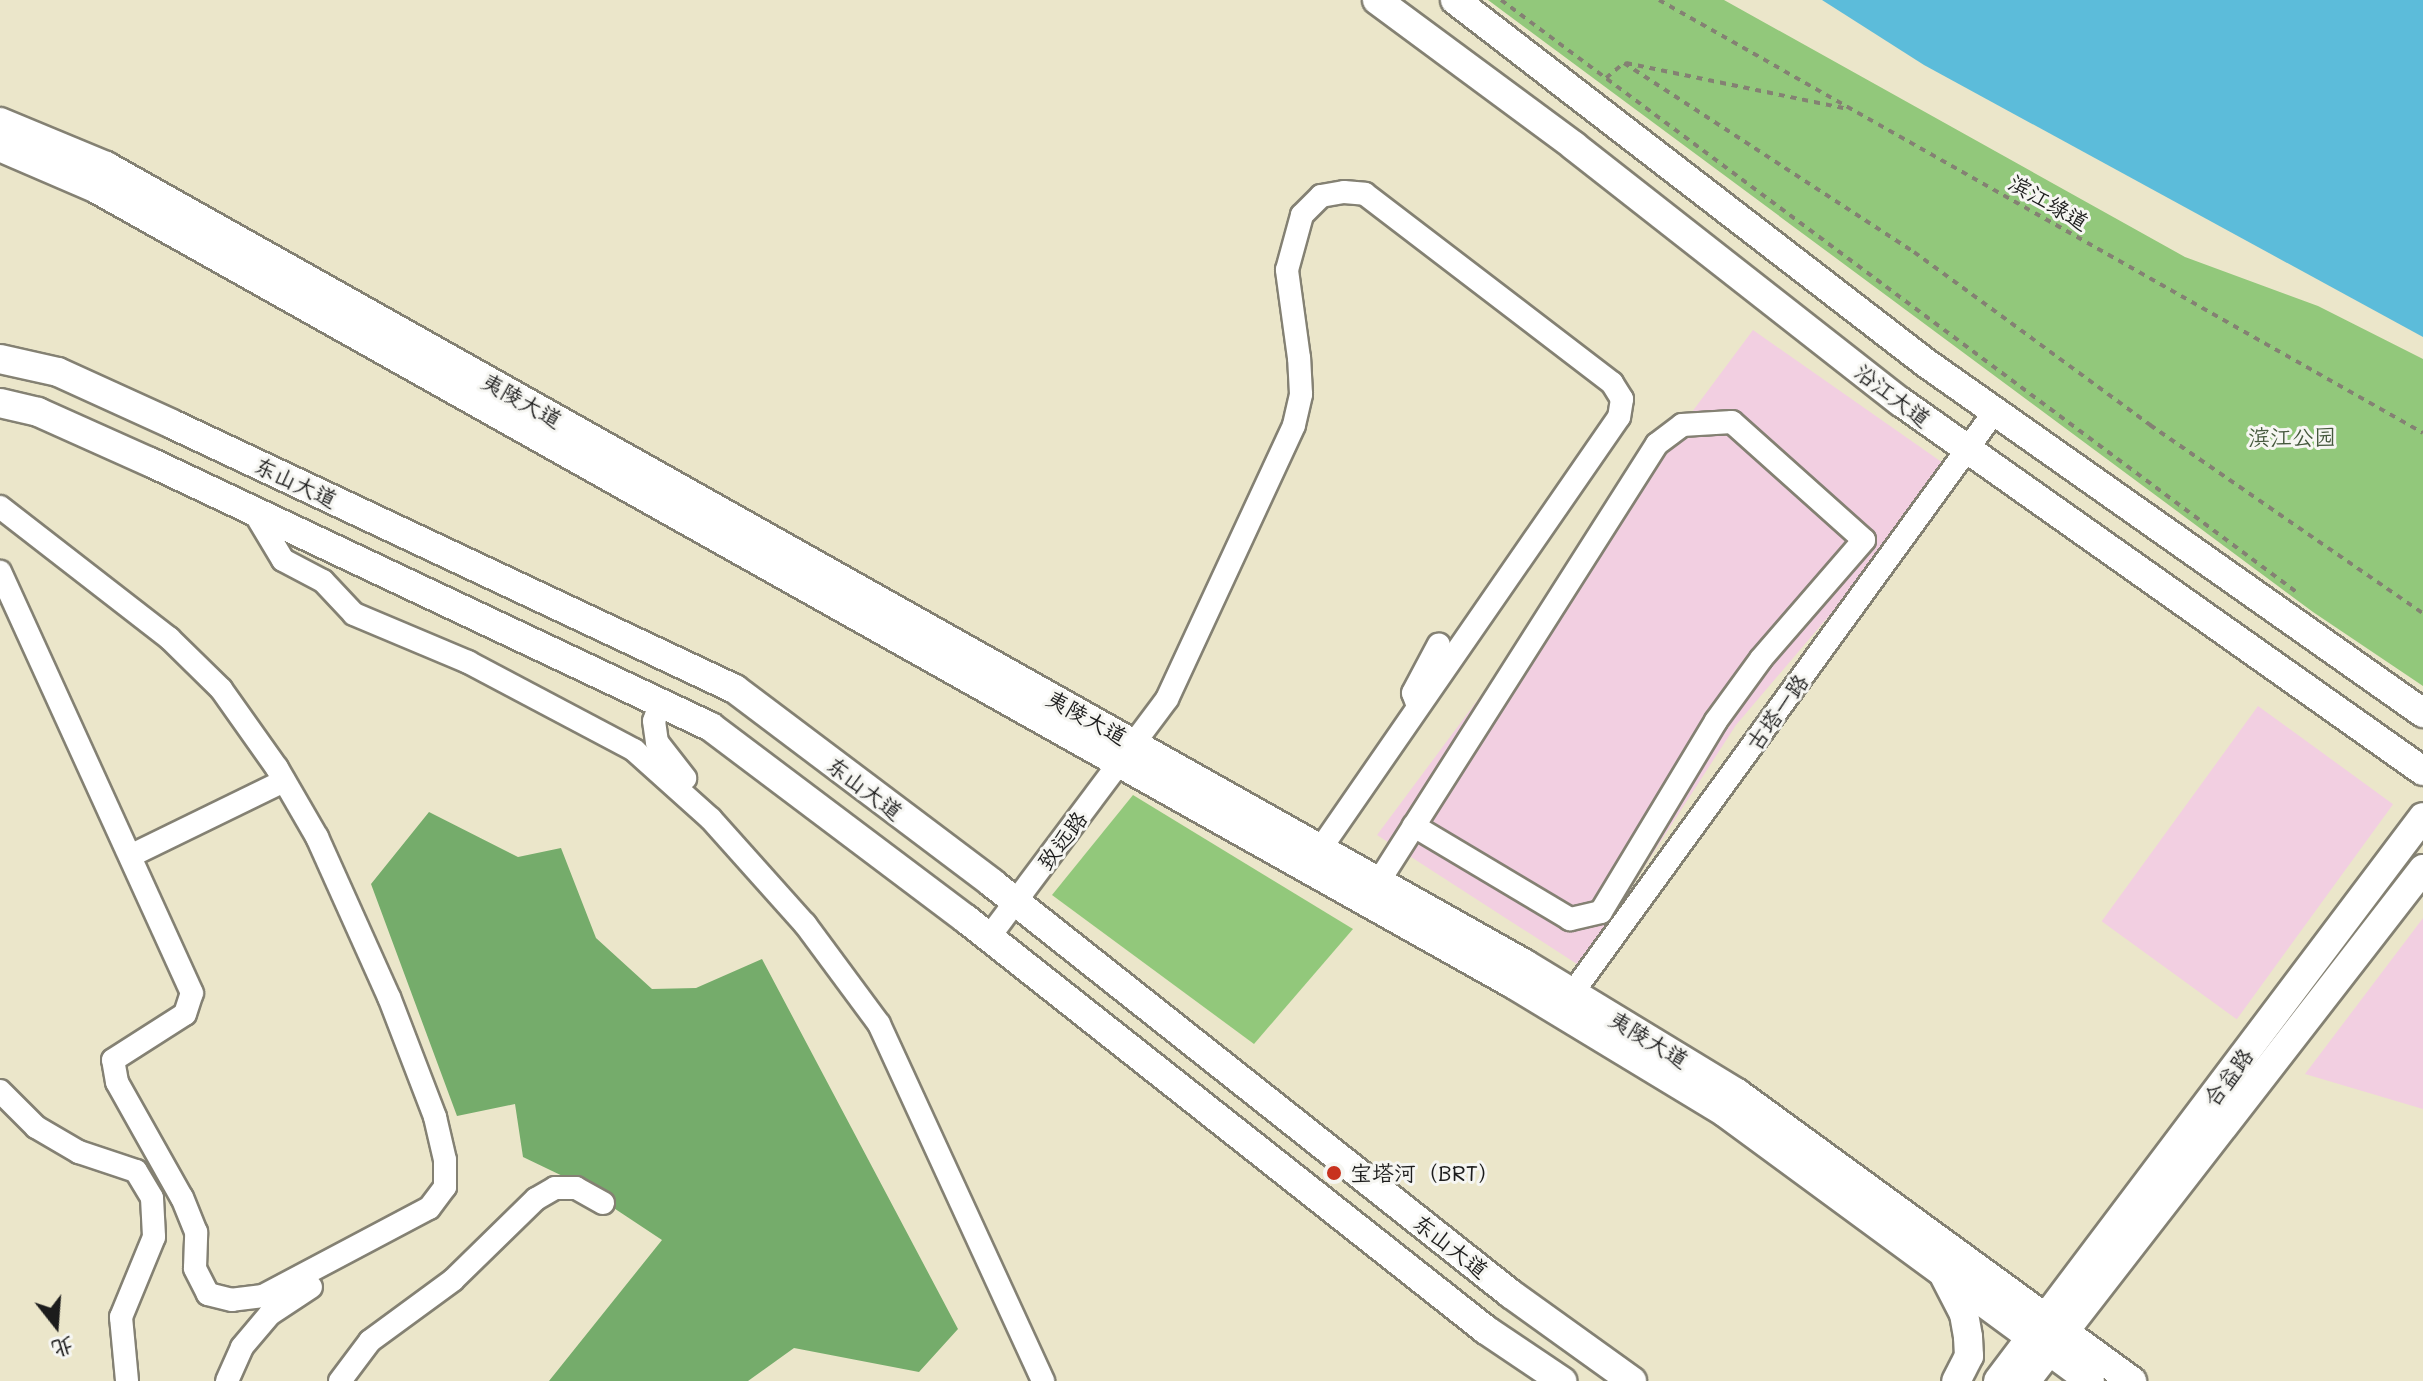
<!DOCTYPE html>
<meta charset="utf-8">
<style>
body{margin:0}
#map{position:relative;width:2423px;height:1381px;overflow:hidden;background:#ebe6ca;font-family:Mali,"LXGW WenKai TC",sans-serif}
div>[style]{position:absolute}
.built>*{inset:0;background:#f2cfe1;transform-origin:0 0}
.green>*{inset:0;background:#92c87b}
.forest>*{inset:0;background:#75ac6b}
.water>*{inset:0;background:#5cbcda}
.path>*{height:4px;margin-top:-2px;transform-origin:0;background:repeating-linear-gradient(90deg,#848173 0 6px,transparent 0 12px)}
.roads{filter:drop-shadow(2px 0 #848173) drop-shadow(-2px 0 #848173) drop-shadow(0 2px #848173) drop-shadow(0 -2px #848173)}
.minor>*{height:22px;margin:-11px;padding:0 11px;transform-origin:11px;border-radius:11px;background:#fff}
.major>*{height:28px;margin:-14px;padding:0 14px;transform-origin:14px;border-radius:14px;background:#fff}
.dots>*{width:22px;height:22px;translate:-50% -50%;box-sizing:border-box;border:4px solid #f6f6f2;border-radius:50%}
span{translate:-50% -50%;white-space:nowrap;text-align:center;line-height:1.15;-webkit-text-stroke:6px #f6f6f2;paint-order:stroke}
.street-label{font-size:22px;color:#1c1c1c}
.park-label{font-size:22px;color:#45583d}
.poi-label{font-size:22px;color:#1c1c1c}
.left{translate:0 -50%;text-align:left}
.north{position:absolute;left:16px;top:1285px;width:80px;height:80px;-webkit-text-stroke:6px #f6f6f2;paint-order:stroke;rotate:163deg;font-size:22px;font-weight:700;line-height:32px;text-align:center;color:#1c1c1c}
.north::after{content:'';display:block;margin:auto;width:28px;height:36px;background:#1c1c1c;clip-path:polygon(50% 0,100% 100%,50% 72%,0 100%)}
</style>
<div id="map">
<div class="built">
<i style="clip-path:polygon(1753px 330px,1953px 470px,1736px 725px,1580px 966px,1377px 835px)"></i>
<i style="left:2258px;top:706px;width:167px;height:266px;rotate:36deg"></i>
<i style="clip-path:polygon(2423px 918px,2423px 1109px,2305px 1074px)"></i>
</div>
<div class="green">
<i style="clip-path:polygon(1488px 0,1724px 0,2185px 257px,2318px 306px,2423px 359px,2423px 686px,2313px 612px)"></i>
<i style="clip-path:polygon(1133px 795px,1353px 929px,1254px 1044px,1052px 895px)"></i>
</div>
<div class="forest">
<i style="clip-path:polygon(429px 812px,518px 857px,561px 848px,596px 938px,652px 989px,696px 988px,762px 959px,958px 1329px,919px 1372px,794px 1348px,748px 1381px,549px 1381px,662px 1240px,573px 1181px,523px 1157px,515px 1104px,457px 1116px,371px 884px)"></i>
</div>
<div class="water">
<i style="clip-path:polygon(1822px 0,2423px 0,2423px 337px,1924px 65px)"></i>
</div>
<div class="path">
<i style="left:1501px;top:0;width:995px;rotate:36.66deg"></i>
<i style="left:1659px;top:0;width:878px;rotate:29.54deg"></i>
<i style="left:1626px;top:63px;width:228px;rotate:11.7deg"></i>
<i style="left:1606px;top:78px;width:23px;rotate:-40deg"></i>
<i style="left:1624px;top:63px;width:346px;rotate:33.1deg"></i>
<i style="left:1914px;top:252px;width:293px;rotate:36.2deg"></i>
<i style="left:2150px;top:425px;width:331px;rotate:34.6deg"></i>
</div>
<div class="roads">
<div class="minor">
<i style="left:0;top:507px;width:214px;rotate:37.8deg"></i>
<i style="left:169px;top:638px;width:73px;rotate:44.4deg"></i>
<i style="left:221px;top:689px;width:97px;rotate:54.7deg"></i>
<i style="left:277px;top:768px;width:80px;rotate:59.9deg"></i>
<i style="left:317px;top:837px;width:175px;rotate:65.8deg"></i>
<i style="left:389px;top:997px;width:129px;rotate:69deg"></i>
<i style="left:435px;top:1117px;width:44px;rotate:76.9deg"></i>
<i style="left:445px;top:1160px;width:27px;rotate:90deg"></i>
<i style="left:445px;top:1187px;width:26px;rotate:127deg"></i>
<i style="left:429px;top:1208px;width:188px;rotate:152.1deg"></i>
<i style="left:263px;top:1296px;width:31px;rotate:173deg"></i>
<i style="left:232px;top:1300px;width:25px;rotate:-166deg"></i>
<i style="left:208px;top:1294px;width:29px;rotate:-117deg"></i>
<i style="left:195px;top:1268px;width:36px;rotate:-88deg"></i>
<i style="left:196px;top:1232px;width:37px;rotate:-112deg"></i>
<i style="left:182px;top:1198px;width:133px;rotate:-119.3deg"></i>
<i style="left:117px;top:1082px;width:22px;rotate:-100deg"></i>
<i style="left:113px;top:1060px;width:85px;rotate:-32.6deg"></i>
<i style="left:185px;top:1014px;width:22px;rotate:-72deg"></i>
<i style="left:192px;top:993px;width:463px;rotate:-114.5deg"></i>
<i style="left:253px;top:510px;width:58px;rotate:59deg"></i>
<i style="left:283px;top:560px;width:45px;rotate:27.7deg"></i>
<i style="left:323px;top:581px;width:45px;rotate:46.8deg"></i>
<i style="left:354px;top:614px;width:124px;rotate:22.8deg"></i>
<i style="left:468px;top:662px;width:188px;rotate:27.9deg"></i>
<i style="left:634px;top:750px;width:103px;rotate:41.9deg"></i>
<i style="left:711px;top:819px;width:141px;rotate:48.2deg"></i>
<i style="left:805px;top:924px;width:124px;rotate:53.5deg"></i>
<i style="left:879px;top:1024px;width:393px;rotate:65.3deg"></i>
<i style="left:660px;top:703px;width:19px;rotate:108deg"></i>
<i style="left:654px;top:721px;width:21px;rotate:82deg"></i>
<i style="left:657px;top:742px;width:46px;rotate:52.1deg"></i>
<i style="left:1418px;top:706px;width:14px;rotate:-111deg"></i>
<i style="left:1413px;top:693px;width:55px;rotate:-62deg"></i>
<i style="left:132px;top:855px;width:169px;rotate:-26deg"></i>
<i style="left:1379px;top:881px;width:518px;rotate:-57.54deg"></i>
<i style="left:1657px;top:444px;width:31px;rotate:-37deg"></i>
<i style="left:1682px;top:425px;width:50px;rotate:-3.4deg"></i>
<i style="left:1732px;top:422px;width:177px;rotate:41.8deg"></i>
<i style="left:1864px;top:540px;width:157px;rotate:130.9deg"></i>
<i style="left:1761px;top:659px;width:77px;rotate:126deg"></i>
<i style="left:1716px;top:721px;width:223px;rotate:121.1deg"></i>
<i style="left:1601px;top:912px;width:32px;rotate:167deg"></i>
<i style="left:1570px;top:919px;width:182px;rotate:-149.2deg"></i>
<i style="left:989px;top:937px;width:297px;rotate:-53.2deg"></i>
<i style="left:1167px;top:699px;width:302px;rotate:-65.1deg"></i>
<i style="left:1294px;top:425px;width:32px;rotate:-77deg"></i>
<i style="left:1301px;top:394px;width:36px;rotate:-93deg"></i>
<i style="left:1299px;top:358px;width:89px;rotate:-97.8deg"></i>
<i style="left:1287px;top:270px;width:57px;rotate:-74.7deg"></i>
<i style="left:1302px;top:215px;width:27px;rotate:-45deg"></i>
<i style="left:1321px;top:196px;width:23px;rotate:-10deg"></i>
<i style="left:1344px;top:192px;width:21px;rotate:5deg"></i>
<i style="left:1365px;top:194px;width:311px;rotate:37.4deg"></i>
<i style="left:1612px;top:383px;width:19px;rotate:58deg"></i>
<i style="left:1622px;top:399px;width:18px;rotate:99deg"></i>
<i style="left:1619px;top:417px;width:524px;rotate:124.66deg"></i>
<i style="left:1563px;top:1006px;width:735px;rotate:-54.02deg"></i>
<i style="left:0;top:1091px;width:51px;rotate:45deg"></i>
<i style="left:36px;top:1127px;width:50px;rotate:30.2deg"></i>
<i style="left:79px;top:1152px;width:60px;rotate:18.4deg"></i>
<i style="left:136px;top:1171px;width:31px;rotate:59deg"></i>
<i style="left:152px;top:1198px;width:39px;rotate:87deg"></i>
<i style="left:154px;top:1237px;width:87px;rotate:112.4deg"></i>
<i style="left:121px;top:1317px;width:64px;rotate:84.6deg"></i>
<i style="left:227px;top:1381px;width:37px;rotate:-66deg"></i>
<i style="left:242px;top:1347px;width:43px;rotate:-49.7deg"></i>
<i style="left:270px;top:1314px;width:49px;rotate:-33.4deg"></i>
<i style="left:340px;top:1381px;width:50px;rotate:-53.1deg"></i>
<i style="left:370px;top:1341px;width:103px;rotate:-36.3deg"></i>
<i style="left:453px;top:1280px;width:116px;rotate:-44.3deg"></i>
<i style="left:536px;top:1199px;width:22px;rotate:-30deg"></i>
<i style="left:555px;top:1188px;width:21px"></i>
<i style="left:576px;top:1188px;width:31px;rotate:29deg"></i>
</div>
<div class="major">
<i style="left:1377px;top:0;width:245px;rotate:36.5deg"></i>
<i style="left:1574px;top:146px;width:415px;rotate:38.1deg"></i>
<i style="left:1901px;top:402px;width:639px;rotate:35.26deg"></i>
<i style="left:1455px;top:0;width:595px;rotate:37.62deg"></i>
<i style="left:1926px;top:363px;width:608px;rotate:35.15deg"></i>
<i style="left:0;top:122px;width:115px;rotate:22.5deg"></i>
<i style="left:106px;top:166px;width:1628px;rotate:29.35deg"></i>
<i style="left:1525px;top:964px;width:248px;rotate:31.3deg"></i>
<i style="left:1737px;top:1093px;width:489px;rotate:36.1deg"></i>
<i style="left:0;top:147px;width:103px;rotate:23.3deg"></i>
<i style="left:95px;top:188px;width:1626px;rotate:29.31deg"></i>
<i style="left:1513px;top:984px;width:247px;rotate:31.2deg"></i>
<i style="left:1724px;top:1112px;width:454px;rotate:36.3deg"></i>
<i style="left:0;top:359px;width:59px;rotate:12.6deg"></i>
<i style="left:58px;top:372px;width:125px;rotate:24.5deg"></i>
<i style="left:172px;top:424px;width:622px;rotate:25.21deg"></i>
<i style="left:735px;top:689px;width:322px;rotate:37deg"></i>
<i style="left:992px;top:883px;width:662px;rotate:38.38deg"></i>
<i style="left:1511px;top:1294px;width:149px;rotate:35.7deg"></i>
<i style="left:0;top:403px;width:39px;rotate:13deg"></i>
<i style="left:38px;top:412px;width:123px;rotate:24.1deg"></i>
<i style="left:150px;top:462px;width:620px;rotate:25.28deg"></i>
<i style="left:711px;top:727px;width:319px;rotate:37deg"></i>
<i style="left:966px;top:919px;width:663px;rotate:38.32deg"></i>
<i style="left:1486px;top:1330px;width:92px;rotate:33.9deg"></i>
<i style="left:1945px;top:1277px;width:42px;rotate:62.8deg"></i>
<i style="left:1964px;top:1314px;width:23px;rotate:80deg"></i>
<i style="left:1968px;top:1337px;width:19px;rotate:87deg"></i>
<i style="left:1969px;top:1356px;width:28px;rotate:117deg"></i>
<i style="left:1998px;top:1381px;width:706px;rotate:-53deg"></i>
<i style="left:2026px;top:1381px;width:648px;rotate:-52.21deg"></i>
</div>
</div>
<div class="dots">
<i style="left:1334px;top:1173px;background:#c8321e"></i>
</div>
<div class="street-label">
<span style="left:2049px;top:202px;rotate:30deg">滨江绿道</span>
<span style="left:1893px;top:395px;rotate:37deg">沿江大道</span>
<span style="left:522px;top:400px;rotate:29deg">夷陵大道</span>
<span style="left:296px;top:482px;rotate:25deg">东山大道</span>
<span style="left:1777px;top:712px;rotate:-54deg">古塔一路</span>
<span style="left:1087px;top:717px;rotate:29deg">夷陵大道</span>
<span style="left:865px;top:788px;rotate:37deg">东山大道</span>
<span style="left:1062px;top:840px;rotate:-53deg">致远路</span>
<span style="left:1649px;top:1039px;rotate:31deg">夷陵大道</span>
<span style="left:2228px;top:1077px;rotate:-53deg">合益路</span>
<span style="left:1451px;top:1246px;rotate:38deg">东山大道</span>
</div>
<div class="park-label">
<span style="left:2292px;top:437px">滨江公园</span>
</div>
<div class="poi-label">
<span class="left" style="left:1350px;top:1173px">宝塔河（BRT）</span>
</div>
<div class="north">北</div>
</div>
